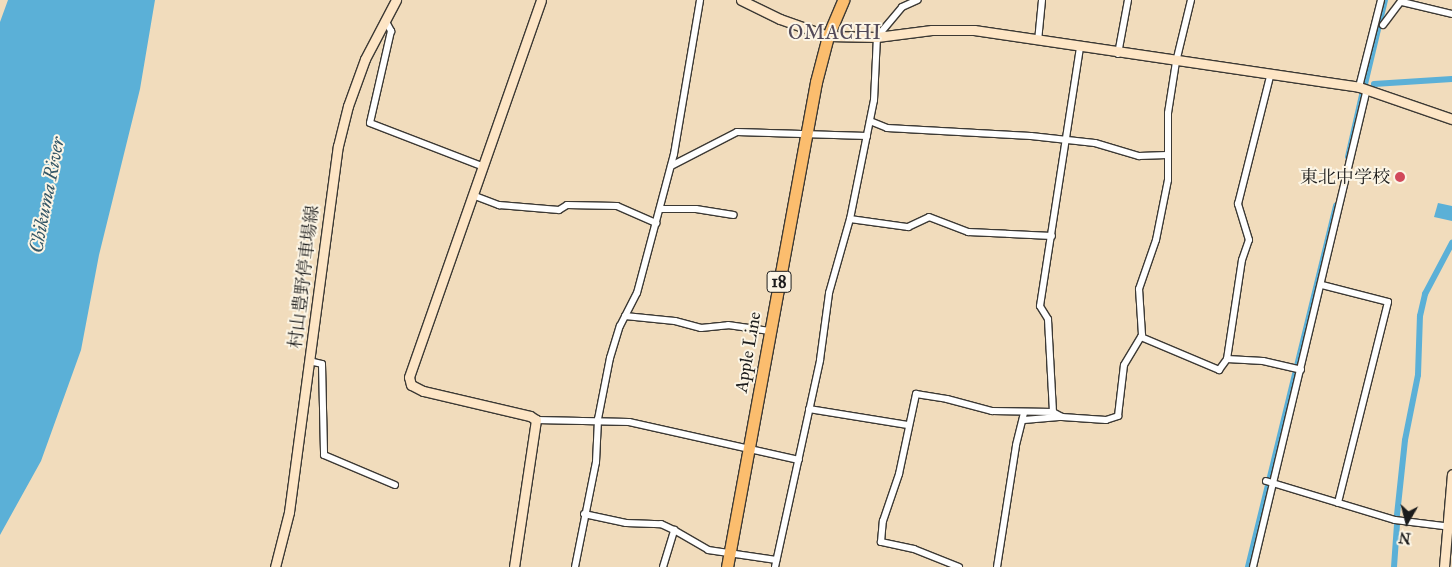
<!DOCTYPE html>
<meta charset="utf-8">
<style>
body{margin:0}
#map{position:relative;width:1452px;height:567px;overflow:hidden;background:#f1dcbc;font-family:"IM FELL Great Primer","Noto Serif JP",serif}
div>[style]{position:absolute}
.water>*{inset:0;background:#5bb0d7}
.canal>*{height:6px;margin:-3px;padding:0 3px;transform-origin:3px;border-radius:3px;background:#5bb0d7}
.roads{filter:drop-shadow(1px 0 #3c3934) drop-shadow(-1px 0 #3c3934) drop-shadow(0 1px #3c3934) drop-shadow(0 -1px #3c3934)}
.street>*{height:6px;margin:-3px;padding:0 3px;transform-origin:3px;border-radius:3px;background:#fff}
.secondary>*{height:9px;margin:-4.5px;padding:0 4.5px;transform-origin:4.5px;border-radius:4.5px;background:#fde5c5}
.highway>*{height:11px;margin:-5.5px;padding:0 5.5px;transform-origin:5.5px;border-radius:5.5px;background:#fbbd6e}
.dots>*{width:14px;height:14px;translate:-50% -50%;box-sizing:border-box;border:2px solid #fcf5e5;border-radius:50%}
span{translate:-50% -50%;white-space:nowrap;text-align:center;line-height:1.15;-webkit-text-stroke:4px #fcf5e5;paint-order:stroke}
.shield-label span{padding:1px 4px;background:#fcf5e5;border:1px solid;border-radius:4px;-webkit-text-stroke-width:0}
.shield-label{font-size:16px;color:#1c1c1c;font-weight:700}
.poi-label{font-size:18px;color:#1c1c1c}
.right{translate:-100% -50%;text-align:right}
.street-label{font-size:18px;color:#1c1c1c}
.water-label{font-size:19px;color:#355767;font-style:italic}
.quarter-label{font-size:20px;color:#534a59;letter-spacing:1px}
.north{position:absolute;left:1382px;top:497px;width:50px;height:50px;-webkit-text-stroke:4px #fcf5e5;paint-order:stroke;rotate:188deg;font-size:14px;font-weight:700;line-height:20px;text-align:center;color:#1c1c1c}
.north::after{content:'';display:block;margin:auto;width:18px;height:22px;background:#1c1c1c;clip-path:polygon(50% 0,100% 100%,50% 72%,0 100%)}
</style>
<div id="map">
<div class="water">
<i style="clip-path:polygon(8px 0,155px 0,140px 89px,99px 255px,81px 350px,41px 461px,0 535px,0 22px)"></i>
<i style="clip-path:polygon(1438px 203px,1452px 206px,1452px 221px,1434px 217px)"></i>
</div>
<div class="canal">
<i style="left:1365px;top:84px;width:86px;rotate:-76.6deg"></i>
<i style="left:1374px;top:84px;width:78px;rotate:-3.7deg"></i>
<i style="left:1348px;top:157px;width:64px;rotate:-77.3deg"></i>
<i style="left:1397px;top:515px;width:75px;rotate:-83.9deg"></i>
<i style="left:1405px;top:440px;width:66px;rotate:-78.7deg"></i>
<i style="left:1418px;top:375px;width:59px;rotate:-88.1deg"></i>
<i style="left:1420px;top:316px;width:23px;rotate:-77deg"></i>
<i style="left:1425px;top:294px;width:58px;rotate:-62.1deg"></i>
<i style="left:1248px;top:567px;width:372px;rotate:-76.3deg"></i>
<i style="left:1394px;top:567px;width:43px;rotate:-86deg"></i>
</div>
<div class="roads">
<div class="street">
<i style="left:1402px;top:2px;width:51px;rotate:13.5deg"></i>
<i style="left:385px;top:20px;width:13px;rotate:61deg"></i>
<i style="left:391px;top:31px;width:94px;rotate:102.9deg"></i>
<i style="left:370px;top:123px;width:122px;rotate:21.1deg"></i>
<i style="left:1383px;top:25px;width:31px;rotate:-53deg"></i>
<i style="left:1038px;top:41px;width:41px;rotate:-84.4deg"></i>
<i style="left:1118px;top:54px;width:55px;rotate:-79.5deg"></i>
<i style="left:1359px;top:87px;width:90px;rotate:-75.8deg"></i>
<i style="left:870px;top:121px;width:18px;rotate:22deg"></i>
<i style="left:887px;top:128px;width:144px;rotate:3.2deg"></i>
<i style="left:1031px;top:136px;width:64px;rotate:6.2deg"></i>
<i style="left:1095px;top:143px;width:46px;rotate:16.5deg"></i>
<i style="left:1139px;top:156px;width:28px;rotate:-2deg"></i>
<i style="left:671px;top:166px;width:74px;rotate:-27.3deg"></i>
<i style="left:737px;top:132px;width:130px;rotate:1.8deg"></i>
<i style="left:475px;top:196px;width:26px;rotate:21deg"></i>
<i style="left:499px;top:205px;width:60px;rotate:4.8deg"></i>
<i style="left:559px;top:210px;width:9px;rotate:-32deg"></i>
<i style="left:567px;top:205px;width:50px;rotate:1.1deg"></i>
<i style="left:617px;top:206px;width:43px;rotate:23.6deg"></i>
<i style="left:660px;top:209px;width:36px"></i>
<i style="left:696px;top:209px;width:38px;rotate:9deg"></i>
<i style="left:850px;top:219px;width:59px;rotate:7.9deg"></i>
<i style="left:908px;top:227px;width:23px;rotate:-25deg"></i>
<i style="left:929px;top:217px;width:42px;rotate:21deg"></i>
<i style="left:968px;top:232px;width:84px;rotate:2.7deg"></i>
<i style="left:1322px;top:285px;width:68px;rotate:14.4deg"></i>
<i style="left:1388px;top:302px;width:207px;rotate:104deg"></i>
<i style="left:625px;top:316px;width:50px;rotate:5.7deg"></i>
<i style="left:675px;top:321px;width:27px;rotate:15deg"></i>
<i style="left:701px;top:328px;width:27px;rotate:-6deg"></i>
<i style="left:728px;top:325px;width:42px;rotate:8.1deg"></i>
<i style="left:1141px;top:337px;width:85px;rotate:22.9deg"></i>
<i style="left:1219px;top:370px;width:14px;rotate:-54deg"></i>
<i style="left:1227px;top:359px;width:36px;rotate:3deg"></i>
<i style="left:1263px;top:361px;width:39px;rotate:13deg"></i>
<i style="left:1227px;top:359px;width:100px;rotate:-81.4deg"></i>
<i style="left:1242px;top:260px;width:21px;rotate:-71deg"></i>
<i style="left:1249px;top:240px;width:38px;rotate:-107deg"></i>
<i style="left:1238px;top:204px;width:135px;rotate:-75.9deg"></i>
<i style="left:309px;top:361px;width:13px;rotate:13deg"></i>
<i style="left:322px;top:364px;width:91px;rotate:88.7deg"></i>
<i style="left:324px;top:455px;width:77px;rotate:22.9deg"></i>
<i style="left:809px;top:409px;width:100px;rotate:9.2deg"></i>
<i style="left:1053px;top:412px;width:93px;rotate:-93.1deg"></i>
<i style="left:1048px;top:319px;width:15px;rotate:-122deg"></i>
<i style="left:1040px;top:306px;width:261px;rotate:-81.2deg"></i>
<i style="left:536px;top:420px;width:93px;rotate:1.2deg"></i>
<i style="left:629px;top:422px;width:174px;rotate:12.6deg"></i>
<i style="left:1024px;top:420px;width:38px;rotate:-5deg"></i>
<i style="left:1266px;top:481px;width:135px;rotate:16.8deg"></i>
<i style="left:1395px;top:520px;width:57px;rotate:7deg"></i>
<i style="left:584px;top:514px;width:43px;rotate:12.1deg"></i>
<i style="left:626px;top:523px;width:35px;rotate:2deg"></i>
<i style="left:661px;top:524px;width:14px;rotate:25deg"></i>
<i style="left:575px;top:567px;width:107px;rotate:-78.7deg"></i>
<i style="left:596px;top:462px;width:43px;rotate:-87.3deg"></i>
<i style="left:598px;top:419px;width:62px;rotate:-78.9deg"></i>
<i style="left:610px;top:358px;width:34px;rotate:-73deg"></i>
<i style="left:620px;top:326px;width:37px;rotate:-63deg"></i>
<i style="left:637px;top:293px;width:144px;rotate:-75.1deg"></i>
<i style="left:674px;top:154px;width:156px;rotate:-80.4deg"></i>
<i style="left:663px;top:567px;width:39px;rotate:-73deg"></i>
<i style="left:674px;top:530px;width:39px;rotate:30deg"></i>
<i style="left:708px;top:550px;width:69px;rotate:8.4deg"></i>
<i style="left:775px;top:567px;width:212px;rotate:-77.7deg"></i>
<i style="left:820px;top:360px;width:68px;rotate:-82.3deg"></i>
<i style="left:829px;top:293px;width:77px;rotate:-74.2deg"></i>
<i style="left:850px;top:219px;width:121px;rotate:-78.6deg"></i>
<i style="left:874px;top:100px;width:63px;rotate:-87.3deg"></i>
<i style="left:877px;top:37px;width:39px;rotate:-50deg"></i>
<i style="left:902px;top:7px;width:17px;rotate:-24deg"></i>
<i style="left:959px;top:567px;width:48px;rotate:-158.2deg"></i>
<i style="left:914px;top:549px;width:34px;rotate:-168deg"></i>
<i style="left:881px;top:542px;width:21px;rotate:-85deg"></i>
<i style="left:883px;top:521px;width:50px;rotate:-71.2deg"></i>
<i style="left:899px;top:474px;width:82px;rotate:-78deg"></i>
<i style="left:916px;top:394px;width:31px;rotate:9deg"></i>
<i style="left:947px;top:399px;width:47px;rotate:14.9deg"></i>
<i style="left:992px;top:411px;width:61px;rotate:0.9deg"></i>
<i style="left:1053px;top:412px;width:10px;rotate:29deg"></i>
<i style="left:1062px;top:417px;width:44px;rotate:3.9deg"></i>
<i style="left:1106px;top:420px;width:13px;rotate:-18deg"></i>
<i style="left:1118px;top:416px;width:51px;rotate:-83.3deg"></i>
<i style="left:1124px;top:365px;width:35px;rotate:-59deg"></i>
<i style="left:1142px;top:335px;width:46px;rotate:-93.7deg"></i>
<i style="left:1139px;top:289px;width:52px;rotate:-70.9deg"></i>
<i style="left:1156px;top:240px;width:61px;rotate:-78.7deg"></i>
<i style="left:1168px;top:180px;width:67px;rotate:-90deg"></i>
<i style="left:1168px;top:113px;width:52px;rotate:-81.1deg"></i>
<i style="left:1176px;top:62px;width:64px;rotate:-76.4deg"></i>
<i style="left:997px;top:567px;width:123px;rotate:-81.1deg"></i>
<i style="left:1016px;top:445px;width:33px;rotate:-76deg"></i>
<i style="left:1253px;top:567px;width:491px;rotate:-76.6deg"></i>
</div>
<div class="secondary">
<i style="left:741px;top:0;width:43px;rotate:26deg"></i>
<i style="left:780px;top:19px;width:51px;rotate:19.5deg"></i>
<i style="left:828px;top:36px;width:49px;rotate:1.2deg"></i>
<i style="left:877px;top:37px;width:55px;rotate:-7.3deg"></i>
<i style="left:932px;top:30px;width:42px"></i>
<i style="left:974px;top:30px;width:389px;rotate:8.4deg"></i>
<i style="left:1359px;top:87px;width:98px;rotate:19deg"></i>
<i style="left:275px;top:567px;width:57px;rotate:-75.7deg"></i>
<i style="left:289px;top:512px;width:369px;rotate:-82.4deg"></i>
<i style="left:338px;top:146px;width:41px;rotate:-76deg"></i>
<i style="left:348px;top:106px;width:50px;rotate:-70.1deg"></i>
<i style="left:365px;top:59px;width:67px;rotate:-62.3deg"></i>
<i style="left:514px;top:567px;width:149px;rotate:-81.5deg"></i>
<i style="left:536px;top:420px;width:7px;rotate:-146deg"></i>
<i style="left:530px;top:416px;width:110px;rotate:-166.8deg"></i>
<i style="left:423px;top:391px;width:13px;rotate:-153deg"></i>
<i style="left:411px;top:385px;width:8px;rotate:-104deg"></i>
<i style="left:409px;top:377px;width:399px;rotate:-70.7deg"></i>
<i style="left:1444px;top:567px;width:93px;rotate:-85.1deg"></i>
</div>
<div class="highway">
<i style="left:727px;top:567px;width:493px;rotate:-79.6deg"></i>
<i style="left:816px;top:82px;width:48px;rotate:-75.4deg"></i>
<i style="left:828px;top:36px;width:39px;rotate:-67deg"></i>
</div>
</div>
<div class="dots">
<i style="left:1400px;top:177px;background:#d1495b"></i>
</div>
<div class="shield-label">
<span style="left:779px;top:282px">18</span>
</div>
<div class="poi-label">
<span class="right" style="left:1390px;top:177px">東北中学校</span>
</div>
<div class="street-label">
<span style="left:304px;top:277px;rotate:-83deg">村山豊野停車場線</span>
<span style="left:748px;top:352px;rotate:-80deg">Apple Line</span>
</div>
<div class="water-label">
<span style="left:47px;top:195px;rotate:-79deg">Chikuma River</span>
</div>
<div class="quarter-label">
<span style="left:835px;top:32px">OMACHI</span>
</div>
<div class="north">N</div>
</div>
